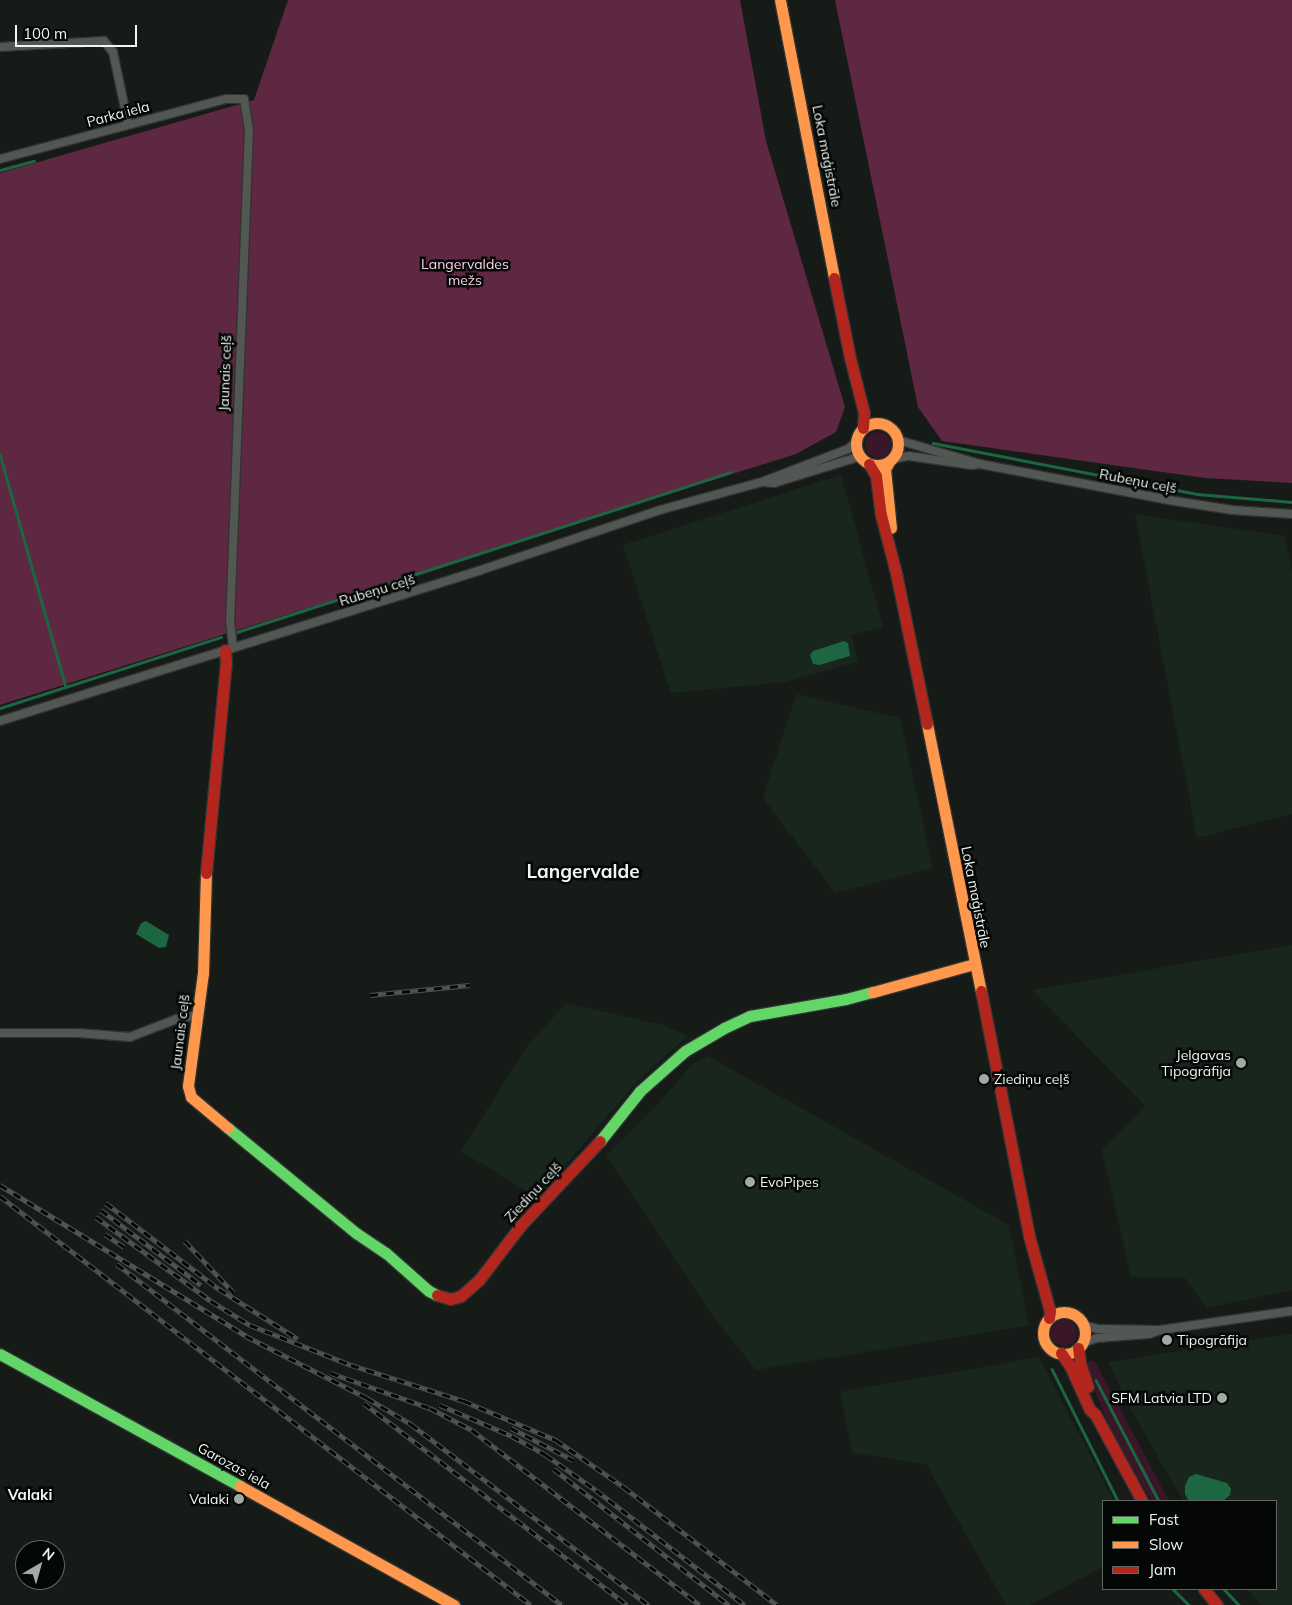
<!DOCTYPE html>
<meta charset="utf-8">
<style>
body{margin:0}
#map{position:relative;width:1292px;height:1605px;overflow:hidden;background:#161b18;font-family:Mulish,sans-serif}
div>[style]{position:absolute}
.built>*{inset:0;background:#18261d}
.green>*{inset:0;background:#391728}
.round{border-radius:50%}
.forest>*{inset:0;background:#5e2742}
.water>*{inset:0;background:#1c6642}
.stream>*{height:2.5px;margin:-1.25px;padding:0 1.25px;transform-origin:1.25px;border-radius:1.25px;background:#1c6642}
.roads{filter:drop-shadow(1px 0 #303432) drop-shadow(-1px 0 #303432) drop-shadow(0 1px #303432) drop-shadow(0 -1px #303432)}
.street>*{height:8px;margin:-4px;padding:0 4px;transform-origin:4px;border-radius:4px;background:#535754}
.fast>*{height:11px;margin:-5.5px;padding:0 5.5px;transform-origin:5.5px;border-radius:5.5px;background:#63d668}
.slow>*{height:11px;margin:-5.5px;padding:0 5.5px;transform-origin:5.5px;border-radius:5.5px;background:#ff974d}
.slow>.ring{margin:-5.5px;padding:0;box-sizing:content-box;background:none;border:11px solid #ff974d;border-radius:50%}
.jam>*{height:11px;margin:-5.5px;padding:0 5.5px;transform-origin:5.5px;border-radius:5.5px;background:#b3261e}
.rail>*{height:4.5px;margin-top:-2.25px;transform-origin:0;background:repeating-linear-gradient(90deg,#040705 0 8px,#505452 0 16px);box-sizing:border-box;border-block:1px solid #505452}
.dots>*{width:14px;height:14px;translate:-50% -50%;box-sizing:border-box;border:2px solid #040705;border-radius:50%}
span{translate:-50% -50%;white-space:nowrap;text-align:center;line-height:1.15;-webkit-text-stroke:5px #040705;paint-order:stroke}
.street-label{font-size:14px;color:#eff5f1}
.park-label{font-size:14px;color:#fcd2e4}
.poi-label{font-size:14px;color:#eff5f1}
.right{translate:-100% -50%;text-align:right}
.left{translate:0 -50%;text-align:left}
.neighbourhood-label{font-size:15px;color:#eff5f1;font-weight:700}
.district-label{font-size:19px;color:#eff5f1;font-weight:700}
.legend{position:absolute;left:1102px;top:1500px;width:175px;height:90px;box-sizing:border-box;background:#040705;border:1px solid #626663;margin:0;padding:6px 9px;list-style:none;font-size:15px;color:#eff5f1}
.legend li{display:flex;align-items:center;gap:10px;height:25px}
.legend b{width:25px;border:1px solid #626663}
.north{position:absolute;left:15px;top:1540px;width:50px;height:50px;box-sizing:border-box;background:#040705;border:1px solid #626663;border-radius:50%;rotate:38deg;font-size:14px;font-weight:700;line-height:20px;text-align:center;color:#eff5f1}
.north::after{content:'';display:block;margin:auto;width:18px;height:22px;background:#a3a9a5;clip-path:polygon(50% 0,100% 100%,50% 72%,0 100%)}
.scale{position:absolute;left:15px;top:25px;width:122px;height:22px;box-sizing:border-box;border:2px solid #eff5f1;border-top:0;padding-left:6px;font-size:15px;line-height:18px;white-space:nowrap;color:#eff5f1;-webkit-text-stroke:4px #040705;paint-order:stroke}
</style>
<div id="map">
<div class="built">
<i style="clip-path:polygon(841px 475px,883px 627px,851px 635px,858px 662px,785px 682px,671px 693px,623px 545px)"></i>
<i style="clip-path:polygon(1135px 514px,1285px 536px,1292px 571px,1292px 814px,1197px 838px)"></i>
<i style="clip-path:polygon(796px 694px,900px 718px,933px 868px,835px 893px,763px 798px)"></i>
<i style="clip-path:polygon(1292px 945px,1292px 1290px,1207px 1308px,1184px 1277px,1131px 1277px,1102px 1150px,1145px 1106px,1032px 990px)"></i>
<i style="clip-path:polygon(566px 1003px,663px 1025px,688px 1036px,641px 1077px,537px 1198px,461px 1151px,525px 1049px)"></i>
<i style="clip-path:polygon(708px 1056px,1009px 1225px,1029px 1325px,756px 1370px,713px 1316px,606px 1155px,652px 1110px,694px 1063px)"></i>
<i style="clip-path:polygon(1292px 1334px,1292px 1605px,1262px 1605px,1247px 1589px,1276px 1589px,1276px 1501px,1183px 1501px,1135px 1417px,1108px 1362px)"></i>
<i style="clip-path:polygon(1039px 1357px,1114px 1501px,1103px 1501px,1103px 1567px,1030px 1605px,1006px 1605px,926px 1464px,852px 1453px,840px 1392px)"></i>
</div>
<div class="green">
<i class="round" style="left:865px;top:432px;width:26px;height:26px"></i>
<i class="round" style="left:1051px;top:1320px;width:26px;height:26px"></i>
<i style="clip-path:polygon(1092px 1361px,1096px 1363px,1169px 1501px,1152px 1501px,1130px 1466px,1113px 1434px,1083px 1364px)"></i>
</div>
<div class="forest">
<i style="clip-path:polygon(288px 0,740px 0,766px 141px,845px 407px,836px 432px,796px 454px,0 705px,0 173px,254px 100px)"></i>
<i style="clip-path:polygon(835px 0,1292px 0,1292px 483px,1205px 478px,942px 441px,918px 407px)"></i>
</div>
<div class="water">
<i style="clip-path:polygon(844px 641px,848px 643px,850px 656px,819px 665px,813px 664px,810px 655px,813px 651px)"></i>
<i style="clip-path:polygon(146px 921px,169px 935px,166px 947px,159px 948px,136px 934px,141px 923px)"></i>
<i style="clip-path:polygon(1196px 1474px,1227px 1483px,1231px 1489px,1230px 1495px,1223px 1501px,1189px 1501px,1185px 1494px,1185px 1486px,1189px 1477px)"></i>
</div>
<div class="stream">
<i style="left:0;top:170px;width:35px;rotate:-15deg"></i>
<i style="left:933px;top:443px;width:269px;rotate:10.9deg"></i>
<i style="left:1197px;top:494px;width:95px;rotate:4.8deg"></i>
<i style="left:0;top:454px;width:242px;rotate:74.2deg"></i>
<i style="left:237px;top:632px;width:519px;rotate:-17.95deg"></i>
<i style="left:0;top:708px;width:232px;rotate:-17.8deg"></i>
<i style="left:1052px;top:1369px;width:148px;rotate:63.4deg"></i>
<i style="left:1096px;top:1380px;width:136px;rotate:62.5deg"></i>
<i style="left:1173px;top:1589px;width:23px;rotate:45deg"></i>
<i style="left:1224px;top:1589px;width:22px;rotate:47deg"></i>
</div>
<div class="roads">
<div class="street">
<i style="left:0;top:47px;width:104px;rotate:-3.3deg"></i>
<i style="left:104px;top:41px;width:14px;rotate:51deg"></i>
<i style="left:113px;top:52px;width:73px;rotate:78.1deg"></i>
<i style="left:0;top:159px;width:234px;rotate:-14.9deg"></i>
<i style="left:226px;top:99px;width:18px"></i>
<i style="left:244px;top:99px;width:30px;rotate:81deg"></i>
<i style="left:249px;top:129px;width:491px;rotate:92.2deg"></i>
<i style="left:230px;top:620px;width:28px;rotate:84deg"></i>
<i style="left:898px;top:440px;width:85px;rotate:16.3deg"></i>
<i style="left:980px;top:464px;width:191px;rotate:10.8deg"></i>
<i style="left:1168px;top:500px;width:65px;rotate:8.9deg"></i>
<i style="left:1232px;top:510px;width:60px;rotate:3.8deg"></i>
<i style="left:893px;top:459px;width:16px;rotate:-11deg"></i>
<i style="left:909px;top:456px;width:63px;rotate:8.3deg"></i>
<i style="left:971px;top:465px;width:9px;rotate:-6deg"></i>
<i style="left:764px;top:482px;width:10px;rotate:6deg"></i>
<i style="left:774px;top:483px;width:85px;rotate:-17.2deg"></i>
<i style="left:855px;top:458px;width:6px"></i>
<i style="left:0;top:721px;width:501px;rotate:-17.42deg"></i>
<i style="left:478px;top:571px;width:192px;rotate:-18.5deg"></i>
<i style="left:660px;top:510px;width:106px;rotate:-15.4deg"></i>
<i style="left:762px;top:482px;width:92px;rotate:-21deg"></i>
<i style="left:848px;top:449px;width:11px;rotate:-41deg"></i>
<i style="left:0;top:1033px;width:78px"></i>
<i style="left:78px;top:1033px;width:52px;rotate:4.4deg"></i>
<i style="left:130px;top:1037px;width:50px;rotate:-21deg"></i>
<i style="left:177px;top:1019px;width:20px;rotate:-11deg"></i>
<i style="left:1082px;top:1325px;width:16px;rotate:14deg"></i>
<i style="left:1098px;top:1329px;width:60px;rotate:1deg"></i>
<i style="left:1082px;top:1343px;width:16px;rotate:-18deg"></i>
<i style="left:1097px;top:1338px;width:52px;rotate:-4.4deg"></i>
<i style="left:1149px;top:1334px;width:12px;rotate:-20deg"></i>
<i style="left:1160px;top:1330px;width:133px;rotate:-8.2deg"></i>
</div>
<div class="fast">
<i style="left:228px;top:1128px;width:166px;rotate:39.4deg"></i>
<i style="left:356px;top:1233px;width:36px;rotate:34deg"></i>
<i style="left:386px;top:1253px;width:57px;rotate:41.5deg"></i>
<i style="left:429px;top:1291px;width:9px;rotate:27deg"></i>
<i style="left:600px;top:1141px;width:64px;rotate:-51.3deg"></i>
<i style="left:640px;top:1091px;width:60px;rotate:-41.6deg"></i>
<i style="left:685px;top:1051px;width:45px;rotate:-30.5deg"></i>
<i style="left:724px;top:1028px;width:29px;rotate:-25deg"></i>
<i style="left:750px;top:1016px;width:97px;rotate:-10deg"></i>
<i style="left:846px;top:999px;width:28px;rotate:-15deg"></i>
<i style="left:0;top:1354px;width:274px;rotate:28.8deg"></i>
</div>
<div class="slow">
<i style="left:780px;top:0;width:283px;rotate:79deg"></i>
<i class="ring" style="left:856px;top:423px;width:31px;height:31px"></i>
<i style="left:889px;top:462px;width:8px;rotate:120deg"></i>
<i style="left:885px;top:469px;width:59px;rotate:84.2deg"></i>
<i style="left:927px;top:724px;width:272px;rotate:78.6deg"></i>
<i style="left:206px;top:873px;width:100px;rotate:91.7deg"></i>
<i style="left:203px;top:973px;width:114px;rotate:97.6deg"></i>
<i style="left:188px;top:1086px;width:11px;rotate:75deg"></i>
<i style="left:191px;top:1097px;width:48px;rotate:40deg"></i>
<i style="left:873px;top:992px;width:105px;rotate:-15.5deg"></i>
<i class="ring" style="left:1043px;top:1312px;width:31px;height:31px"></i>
<i style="left:240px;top:1486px;width:245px;rotate:29.1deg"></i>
</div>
<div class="jam">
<i style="left:834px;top:278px;width:82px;rotate:78.7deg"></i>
<i style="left:850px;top:358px;width:57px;rotate:75.7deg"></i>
<i style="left:864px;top:413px;width:15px;rotate:94deg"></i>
<i style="left:869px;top:464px;width:14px;rotate:60deg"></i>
<i style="left:876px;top:476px;width:39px;rotate:83deg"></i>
<i style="left:881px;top:515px;width:60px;rotate:75.5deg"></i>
<i style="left:896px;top:573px;width:154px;rotate:78.4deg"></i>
<i style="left:206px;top:873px;width:211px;rotate:-84.6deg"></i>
<i style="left:226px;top:663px;width:13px;rotate:-94deg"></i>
<i style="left:981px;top:991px;width:250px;rotate:78.9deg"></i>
<i style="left:1029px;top:1236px;width:78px;rotate:74.4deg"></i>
<i style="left:1050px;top:1311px;width:7px;rotate:98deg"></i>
<i style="left:437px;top:1295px;width:14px;rotate:17deg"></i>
<i style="left:450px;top:1299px;width:11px;rotate:-15deg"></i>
<i style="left:461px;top:1296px;width:24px;rotate:-42deg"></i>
<i style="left:479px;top:1280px;width:69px;rotate:-52.6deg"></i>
<i style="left:521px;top:1225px;width:115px;rotate:-46.8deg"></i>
<i style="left:1078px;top:1348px;width:15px;rotate:82deg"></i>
<i style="left:1080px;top:1363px;width:25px;rotate:72deg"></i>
<i style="left:1061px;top:1353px;width:16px;rotate:55deg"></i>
<i style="left:1070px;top:1366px;width:48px;rotate:65.6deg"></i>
<i style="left:1090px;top:1410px;width:6px;rotate:39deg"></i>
<i style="left:1095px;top:1414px;width:99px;rotate:61.6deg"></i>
<i style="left:1204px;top:1589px;width:21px;rotate:51deg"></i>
</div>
</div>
<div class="rail">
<i style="left:370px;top:995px;width:100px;rotate:-5.8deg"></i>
<i style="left:0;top:1185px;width:289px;rotate:31.5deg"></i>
<i style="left:246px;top:1336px;width:136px;rotate:27.1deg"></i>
<i style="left:367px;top:1398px;width:51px;rotate:30.6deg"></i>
<i style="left:411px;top:1424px;width:299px;rotate:37.3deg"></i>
<i style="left:0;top:1196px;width:670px;rotate:37.61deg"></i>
<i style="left:106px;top:1203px;width:142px;rotate:37.3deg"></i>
<i style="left:219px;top:1289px;width:93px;rotate:32.3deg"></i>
<i style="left:101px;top:1210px;width:125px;rotate:36.9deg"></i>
<i style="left:96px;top:1217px;width:142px;rotate:36.1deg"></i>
<i style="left:211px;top:1301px;width:46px;rotate:31.6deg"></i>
<i style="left:250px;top:1325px;width:109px;rotate:21.6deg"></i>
<i style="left:351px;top:1365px;width:119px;rotate:17.7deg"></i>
<i style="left:464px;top:1401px;width:100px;rotate:23deg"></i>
<i style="left:556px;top:1440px;width:83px;rotate:34.7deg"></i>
<i style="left:624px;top:1487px;width:193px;rotate:37.6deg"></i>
<i style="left:105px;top:1234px;width:23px;rotate:34deg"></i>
<i style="left:185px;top:1241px;width:71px;rotate:46.7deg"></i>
<i style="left:117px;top:1264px;width:561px;rotate:37.46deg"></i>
<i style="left:331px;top:1373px;width:105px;rotate:19.5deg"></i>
<i style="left:430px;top:1408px;width:47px;rotate:27.6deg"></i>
<i style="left:472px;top:1430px;width:287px;rotate:37.5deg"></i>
<i style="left:364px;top:1403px;width:332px;rotate:37.5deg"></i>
<i style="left:440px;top:1405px;width:78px;rotate:23.3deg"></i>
<i style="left:512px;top:1436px;width:39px;rotate:29deg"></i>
<i style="left:546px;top:1455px;width:61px;rotate:35deg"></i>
<i style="left:596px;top:1490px;width:188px;rotate:37.7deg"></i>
<i style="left:511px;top:1428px;width:70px;rotate:27.3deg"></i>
<i style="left:554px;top:1469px;width:222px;rotate:37.9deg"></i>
</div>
<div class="dots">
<i style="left:1241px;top:1063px;background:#a3a9a5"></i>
<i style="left:984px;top:1079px;background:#a3a9a5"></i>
<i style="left:750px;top:1182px;background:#a3a9a5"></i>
<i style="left:1167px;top:1340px;background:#a3a9a5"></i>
<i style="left:1222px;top:1398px;background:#a3a9a5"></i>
<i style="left:239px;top:1499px;background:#a3a9a5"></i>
</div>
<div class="street-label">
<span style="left:118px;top:114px;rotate:-15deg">Parka iela</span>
<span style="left:827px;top:156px;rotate:79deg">Loka maģistrāle</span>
<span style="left:225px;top:373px;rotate:-88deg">Jaunais ceļš</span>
<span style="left:1138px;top:481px;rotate:11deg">Rubeņu ceļš</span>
<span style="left:377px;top:590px;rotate:-17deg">Rubeņu ceļš</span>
<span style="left:976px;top:897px;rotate:79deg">Loka maģistrāle</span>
<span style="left:180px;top:1032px;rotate:-83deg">Jaunais ceļš</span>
<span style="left:533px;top:1192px;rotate:-47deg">Ziediņu ceļš</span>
<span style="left:234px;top:1466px;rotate:29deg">Garozas iela</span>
</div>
<div class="park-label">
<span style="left:465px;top:272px">Langervaldes<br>mežs</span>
</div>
<div class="poi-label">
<span class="right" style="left:1231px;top:1063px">Jelgavas<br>Tipogrāfija</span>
<span class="left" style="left:994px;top:1079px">Ziediņu ceļš</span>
<span class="left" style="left:760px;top:1182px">EvoPipes</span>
<span class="left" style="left:1177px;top:1340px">Tipogrāfija</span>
<span class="right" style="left:1212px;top:1398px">SFM Latvia LTD</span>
<span class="right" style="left:229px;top:1499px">Valaki</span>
</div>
<div class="neighbourhood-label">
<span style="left:30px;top:1495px">Valaki</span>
</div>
<div class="district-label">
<span style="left:583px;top:872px">Langervalde</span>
</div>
<ul class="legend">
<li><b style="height:6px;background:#63d668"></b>Fast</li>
<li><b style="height:6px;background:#ff974d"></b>Slow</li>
<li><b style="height:6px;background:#b3261e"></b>Jam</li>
</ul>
<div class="north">N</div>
<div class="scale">100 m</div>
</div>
